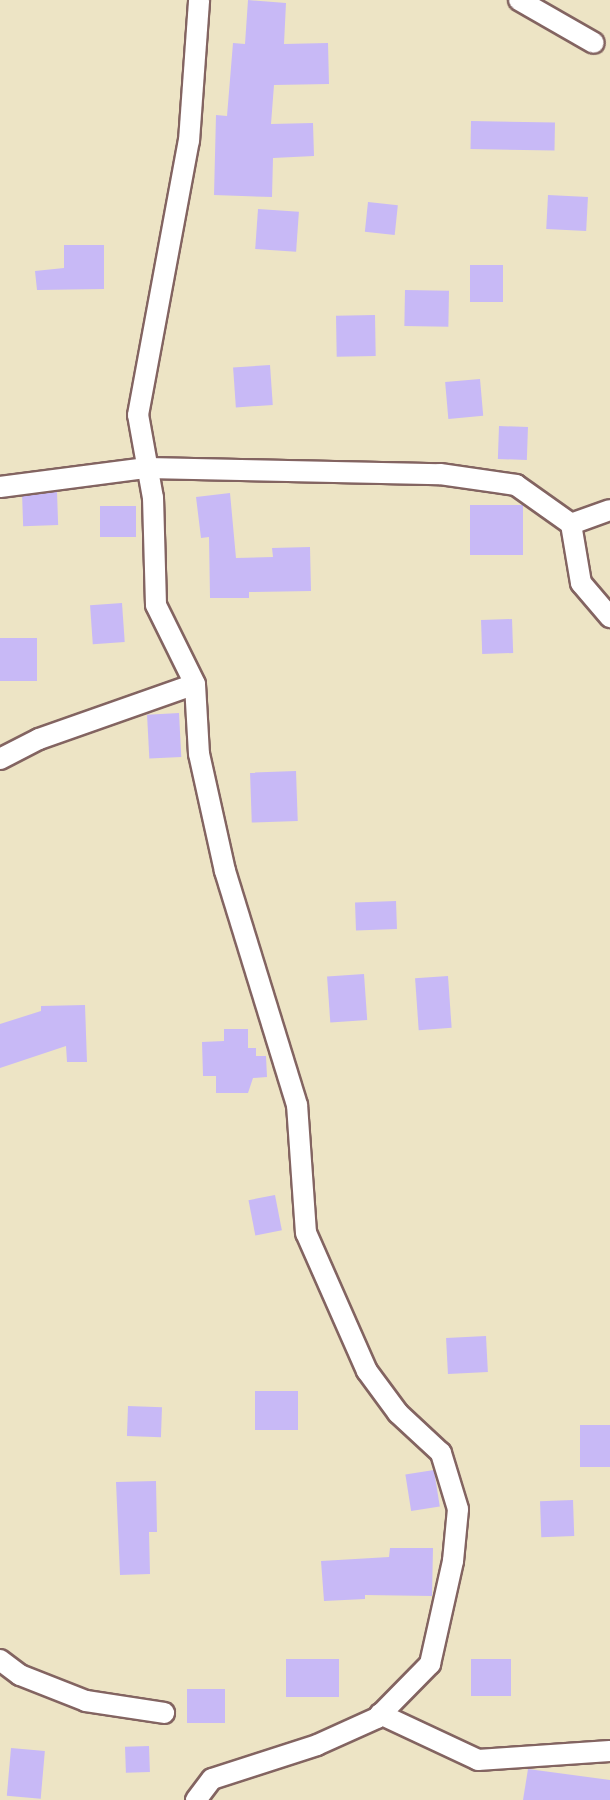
<!DOCTYPE html>
<style>
body{margin:0}
#map{position:relative;width:610px;height:1800px;overflow:hidden;background:#ede4c5;font-family:"Architects Daughter",sans-serif}
div>[style]{position:absolute}
.building>*{inset:0;background:#c8b9f6;transform-origin:0 0}
.roads{filter:drop-shadow(2px 0 #836461) drop-shadow(-2px 0 #836461) drop-shadow(0 2px #836461) drop-shadow(0 -2px #836461)}
.minor>*{height:20px;margin:-10px;padding:0 10px;transform-origin:10px;border-radius:10px;background:#fff}
span{translate:-50% -50%;white-space:nowrap;text-align:center;line-height:1.15;-webkit-text-stroke:5px #fff;paint-order:stroke}
</style>
<div id="map">
<div class="building">
<i style="clip-path:polygon(248px 0,286px 3px,284px 44px,328px 43px,329px 84px,274px 85px,271px 124px,313px 123px,314px 156px,273px 158px,272px 197px,214px 195px,216px 115px,227px 116px,233px 43px,245px 44px)"></i>
<i style="left:471px;top:121px;width:84px;height:28px;rotate:1deg"></i>
<i style="left:548px;top:195px;width:40px;height:34px;rotate:3deg"></i>
<i style="left:368px;top:202px;width:30px;height:30px;rotate:6deg"></i>
<i style="left:258px;top:209px;width:41px;height:40px;rotate:4deg"></i>
<i style="clip-path:polygon(64px 245px,104px 245px,104px 289px,37px 290px,35px 271px,64px 268px)"></i>
<i style="left:470px;top:265px;width:33px;height:37px"></i>
<i style="left:405px;top:290px;width:44px;height:36px;rotate:1deg"></i>
<i style="left:375px;top:315px;width:41px;height:39px;rotate:89deg"></i>
<i style="left:270px;top:365px;width:40px;height:37px;rotate:86deg"></i>
<i style="left:480px;top:379px;width:37px;height:35px;rotate:85deg"></i>
<i style="left:499px;top:426px;width:29px;height:33px;rotate:2deg"></i>
<i style="left:57px;top:492px;width:33px;height:35px;rotate:88deg"></i>
<i style="clip-path:polygon(230px 493px,236px 558px,273px 557px,272px 548px,310px 547px,311px 591px,249px 592px,249px 598px,210px 598px,209px 537px,201px 538px,196px 497px)"></i>
<i style="left:470px;top:505px;width:53px;height:50px"></i>
<i style="left:100px;top:506px;width:36px;height:31px"></i>
<i style="left:122px;top:603px;width:39px;height:32px;rotate:86deg"></i>
<i style="left:512px;top:619px;width:34px;height:31px;rotate:88deg"></i>
<i style="left:0;top:638px;width:37px;height:43px"></i>
<i style="left:179px;top:713px;width:44px;height:32px;rotate:87deg"></i>
<i style="left:296px;top:771px;width:50px;height:46px;rotate:88deg"></i>
<i style="left:396px;top:901px;width:28px;height:41px;rotate:88deg"></i>
<i style="left:364px;top:974px;width:46px;height:37px;rotate:86deg"></i>
<i style="left:448px;top:976px;width:52px;height:33px;rotate:86deg"></i>
<i style="clip-path:polygon(85px 1005px,87px 1062px,67px 1062px,66px 1046px,0 1068px,0 1024px,41px 1011px,41px 1006px)"></i>
<i style="clip-path:polygon(224px 1029px,248px 1029px,248px 1048px,256px 1048px,256px 1056px,266px 1056px,267px 1077px,253px 1078px,248px 1093px,216px 1093px,216px 1076px,203px 1076px,202px 1042px,224px 1041px)"></i>
<i style="left:275px;top:1195px;width:36px;height:27px;rotate:79deg"></i>
<i style="left:486px;top:1336px;width:36px;height:40px;rotate:87deg"></i>
<i style="left:255px;top:1391px;width:43px;height:39px"></i>
<i style="left:128px;top:1406px;width:34px;height:30px;rotate:2deg"></i>
<i style="left:580px;top:1425px;width:30px;height:42px"></i>
<i style="left:434px;top:1470px;width:37px;height:29px;rotate:81deg"></i>
<i style="clip-path:polygon(156px 1481px,157px 1532px,149px 1532px,150px 1574px,120px 1575px,116px 1482px)"></i>
<i style="left:573px;top:1500px;width:36px;height:33px;rotate:88deg"></i>
<i style="clip-path:polygon(390px 1548px,433px 1548px,432px 1596px,365px 1595px,365px 1599px,324px 1601px,321px 1561px,389px 1557px)"></i>
<i style="left:286px;top:1659px;width:53px;height:38px"></i>
<i style="left:511px;top:1659px;width:37px;height:40px;rotate:90deg"></i>
<i style="left:187px;top:1689px;width:38px;height:34px"></i>
<i style="left:149px;top:1746px;width:26px;height:24px;rotate:88deg"></i>
<i style="left:11px;top:1748px;width:34px;height:48px;rotate:5deg"></i>
<i style="clip-path:polygon(528px 1769px,610px 1780px,610px 1800px,523px 1800px)"></i>
</div>
<div class="roads">
<div class="minor">
<i style="left:519px;top:0;width:86px;rotate:29.8deg"></i>
<i style="left:0;top:487px;width:148px;rotate:-7.4deg"></i>
<i style="left:147px;top:468px;width:293px;rotate:1.2deg"></i>
<i style="left:440px;top:474px;width:77px;rotate:8.2deg"></i>
<i style="left:516px;top:485px;width:67px;rotate:35.3deg"></i>
<i style="left:571px;top:524px;width:41px;rotate:-19.7deg"></i>
<i style="left:571px;top:524px;width:60px;rotate:80.4deg"></i>
<i style="left:581px;top:583px;width:45px;rotate:49.5deg"></i>
<i style="left:0;top:759px;width:44px;rotate:-27.1deg"></i>
<i style="left:39px;top:739px;width:165px;rotate:-19.4deg"></i>
<i style="left:0;top:1660px;width:25px;rotate:37deg"></i>
<i style="left:20px;top:1675px;width:71px;rotate:21.5deg"></i>
<i style="left:86px;top:1701px;width:79px;rotate:8.7deg"></i>
<i style="left:380px;top:1714px;width:108px;rotate:25.1deg"></i>
<i style="left:478px;top:1760px;width:132px;rotate:-3.9deg"></i>
<i style="left:196px;top:1800px;width:26px;rotate:-53deg"></i>
<i style="left:212px;top:1779px;width:110px;rotate:-17.9deg"></i>
<i style="left:317px;top:1745px;width:66px;rotate:-24.2deg"></i>
<i style="left:377px;top:1718px;width:76px;rotate:-45.5deg"></i>
<i style="left:430px;top:1664px;width:106px;rotate:-77.4deg"></i>
<i style="left:453px;top:1561px;width:52px;rotate:-84.5deg"></i>
<i style="left:458px;top:1509px;width:59px;rotate:-106.9deg"></i>
<i style="left:441px;top:1453px;width:59px;rotate:-137.1deg"></i>
<i style="left:398px;top:1413px;width:52px;rotate:-126.4deg"></i>
<i style="left:367px;top:1371px;width:151px;rotate:-113.8deg"></i>
<i style="left:306px;top:1233px;width:128px;rotate:-94deg"></i>
<i style="left:297px;top:1105px;width:245px;rotate:-107.1deg"></i>
<i style="left:225px;top:871px;width:120px;rotate:-102.5deg"></i>
<i style="left:199px;top:754px;width:70px;rotate:-93.3deg"></i>
<i style="left:195px;top:684px;width:88px;rotate:-116.3deg"></i>
<i style="left:156px;top:605px;width:107px;rotate:-91.6deg"></i>
<i style="left:153px;top:498px;width:84px;rotate:-100.2deg"></i>
<i style="left:138px;top:415px;width:279px;rotate:-79.5deg"></i>
<i style="left:189px;top:141px;width:141px;rotate:-85.9deg"></i>
</div>
</div>
</div>
